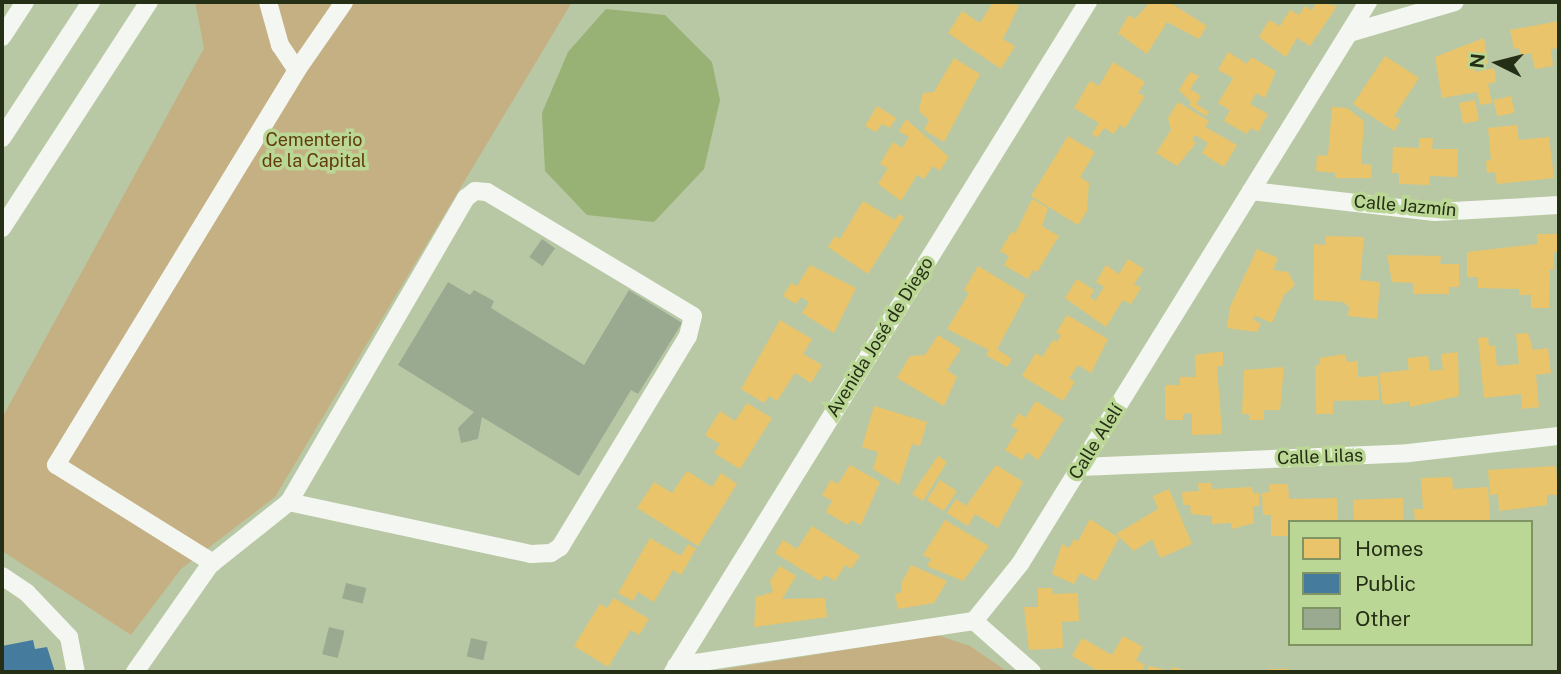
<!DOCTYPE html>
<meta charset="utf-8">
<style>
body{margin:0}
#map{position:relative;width:1561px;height:674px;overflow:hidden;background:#b9c8a4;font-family:"Public Sans",sans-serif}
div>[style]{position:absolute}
.green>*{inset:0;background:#c5b084}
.water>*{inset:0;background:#98b174}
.homes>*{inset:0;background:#e9c46a;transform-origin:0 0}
.public>*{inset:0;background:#457b9d}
.building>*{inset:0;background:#99aa91;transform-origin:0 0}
.minor>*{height:18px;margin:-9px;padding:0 9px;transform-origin:9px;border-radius:9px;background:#f4f7f1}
span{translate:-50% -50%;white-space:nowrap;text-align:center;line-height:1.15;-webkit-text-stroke:7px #bbd795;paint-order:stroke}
.park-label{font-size:18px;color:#623c0b}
.street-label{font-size:18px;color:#252f15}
.frame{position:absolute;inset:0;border:4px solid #252f15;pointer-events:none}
.legend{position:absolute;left:1288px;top:520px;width:245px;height:126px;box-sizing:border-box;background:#bbd795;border:2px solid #7f9462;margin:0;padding:9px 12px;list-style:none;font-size:21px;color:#252f15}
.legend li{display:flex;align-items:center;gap:14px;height:35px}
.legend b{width:35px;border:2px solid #7f9462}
.north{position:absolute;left:1463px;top:28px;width:70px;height:70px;-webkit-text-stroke:5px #bbd795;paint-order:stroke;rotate:276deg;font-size:19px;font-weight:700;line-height:28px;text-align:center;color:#252f15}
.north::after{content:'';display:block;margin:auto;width:24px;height:32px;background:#252f15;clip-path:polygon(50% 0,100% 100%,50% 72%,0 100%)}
</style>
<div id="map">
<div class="green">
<i style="clip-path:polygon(195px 2px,572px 2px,275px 497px,181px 569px,131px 635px,2px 551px,2px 418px,204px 48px)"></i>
<i style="clip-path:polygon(937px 635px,970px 646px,1008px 672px,707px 672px)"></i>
</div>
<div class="water">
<i style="clip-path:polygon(606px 9px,665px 15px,712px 62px,720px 100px,704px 169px,654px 222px,587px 215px,545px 171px,542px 113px,568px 52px)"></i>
</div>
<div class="homes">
<i style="clip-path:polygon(993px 2px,1019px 5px,1003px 39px,1015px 46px,1001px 69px,948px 33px,962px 11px,980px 23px)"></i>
<i style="clip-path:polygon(1150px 2px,1169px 2px,1207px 26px,1199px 39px,1167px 22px,1147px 54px,1118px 33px,1129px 15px,1135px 19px)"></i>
<i style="clip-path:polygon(1317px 2px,1337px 6px,1310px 46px,1297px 38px,1286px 57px,1259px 37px,1269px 20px,1280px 26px,1290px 10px,1299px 15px,1305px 6px,1312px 10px)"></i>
<i style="clip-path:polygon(1559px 21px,1559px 48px,1551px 49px,1553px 66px,1535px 69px,1531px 53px,1521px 55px,1519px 48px,1514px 49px,1510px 30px)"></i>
<i style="clip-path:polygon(1484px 38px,1488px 64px,1474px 67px,1475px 72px,1494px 68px,1496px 82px,1488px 84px,1492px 103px,1480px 105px,1477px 92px,1442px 98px,1435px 57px)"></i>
<i style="clip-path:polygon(1228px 52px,1247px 64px,1251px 57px,1276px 71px,1265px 98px,1256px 93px,1250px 104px,1268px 114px,1258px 132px,1251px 128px,1247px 134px,1224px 121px,1230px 110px,1218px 103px,1233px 78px,1218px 70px)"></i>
<i style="clip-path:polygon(1385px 56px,1419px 78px,1394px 116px,1401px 120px,1394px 131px,1353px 104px)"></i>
<i style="clip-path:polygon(954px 58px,980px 74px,944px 142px,924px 130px,929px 120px,919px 111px,923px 93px,934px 92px)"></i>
<i style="clip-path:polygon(1113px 62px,1145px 82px,1138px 93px,1145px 96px,1125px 128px,1120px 125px,1114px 134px,1104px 128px,1097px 138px,1092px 134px,1099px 123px,1074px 108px,1090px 81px,1099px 86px)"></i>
<i style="clip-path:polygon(1190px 72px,1199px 76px,1190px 89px,1201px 96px,1196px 104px,1209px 112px,1206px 116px,1189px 105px,1191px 102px,1179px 90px)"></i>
<i style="left:1511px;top:96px;width:17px;height:18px;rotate:77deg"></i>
<i style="left:1475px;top:100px;width:21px;height:16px;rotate:79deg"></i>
<i style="clip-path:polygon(1178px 102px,1209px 121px,1205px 127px,1237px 145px,1224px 167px,1202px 153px,1208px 143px,1195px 135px,1192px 140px,1196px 143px,1177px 166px,1156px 153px,1171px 130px,1168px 118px)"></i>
<i style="clip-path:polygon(877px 106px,896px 118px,890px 128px,882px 124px,876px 132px,865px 126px)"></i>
<i style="clip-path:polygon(1332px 107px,1347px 108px,1364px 121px,1361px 164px,1372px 165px,1371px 178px,1335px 178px,1335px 173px,1316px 171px,1317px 155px,1328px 156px)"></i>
<i style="clip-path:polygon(906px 119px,949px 157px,940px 171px,933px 166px,924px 179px,917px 175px,901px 201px,878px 184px,888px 168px,880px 164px,893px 142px,902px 148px,909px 137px,899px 131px)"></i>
<i style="clip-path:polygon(1517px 125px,1519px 140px,1549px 137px,1554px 178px,1497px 184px,1495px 172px,1487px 173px,1486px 161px,1491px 160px,1488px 128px)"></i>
<i style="clip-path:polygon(1068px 136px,1095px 152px,1080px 177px,1089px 183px,1087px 211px,1078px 225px,1031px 196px)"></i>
<i style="clip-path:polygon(1419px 138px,1433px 138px,1432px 149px,1458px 149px,1457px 177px,1430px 176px,1429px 185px,1399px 184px,1399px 173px,1392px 173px,1393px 147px,1419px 148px)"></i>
<i style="clip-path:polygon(1032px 199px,1048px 208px,1042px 226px,1059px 236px,1037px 272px,1033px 270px,1028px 279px,1004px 265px,1009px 256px,1000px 251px,1012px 231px,1015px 234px)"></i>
<i style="clip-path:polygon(863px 201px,895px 220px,899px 214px,904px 217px,868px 274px,828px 247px,835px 236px,840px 239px)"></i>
<i style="clip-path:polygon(1537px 234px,1559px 234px,1559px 252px,1554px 252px,1553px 270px,1550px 269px,1549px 308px,1531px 308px,1531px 295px,1519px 295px,1519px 289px,1478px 288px,1478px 277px,1467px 277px,1467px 252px,1537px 244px)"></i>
<i style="clip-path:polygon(1326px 236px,1364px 237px,1360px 280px,1380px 282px,1377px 319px,1348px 316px,1349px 307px,1343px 302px,1313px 300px,1314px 244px,1325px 245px)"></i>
<i style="clip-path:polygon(1257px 249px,1278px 258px,1273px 270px,1288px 272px,1295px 285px,1284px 295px,1272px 323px,1256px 316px,1252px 319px,1261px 324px,1257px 332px,1227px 328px,1230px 307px)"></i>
<i style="clip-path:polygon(1387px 255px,1441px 256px,1440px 264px,1459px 264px,1459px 287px,1449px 287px,1449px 294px,1413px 294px,1413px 283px,1392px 282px)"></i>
<i style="clip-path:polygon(1128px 259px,1144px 269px,1134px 284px,1141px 288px,1131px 304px,1123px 300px,1106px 327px,1065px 298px,1077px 279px,1094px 290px,1090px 297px,1095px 301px,1104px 287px,1096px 282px,1106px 265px,1119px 274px)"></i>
<i style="clip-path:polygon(810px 265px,856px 288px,834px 333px,802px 313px,809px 302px,801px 297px,796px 304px,783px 296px,791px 283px,797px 286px)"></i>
<i style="clip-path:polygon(978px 266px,1026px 295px,997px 349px,1012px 359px,1007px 367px,986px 355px,989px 350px,947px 329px,969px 293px,964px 290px)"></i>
<i style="clip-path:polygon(1067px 315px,1108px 339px,1091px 373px,1078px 365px,1069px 378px,1075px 382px,1063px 401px,1022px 376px,1036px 353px,1042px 357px,1053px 340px,1057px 342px,1061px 335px,1056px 333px)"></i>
<i style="clip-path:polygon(780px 320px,812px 339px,803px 354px,822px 365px,811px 383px,795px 373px,777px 401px,769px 396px,764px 403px,741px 389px)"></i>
<i style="clip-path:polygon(1528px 333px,1533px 350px,1548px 348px,1551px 373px,1536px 375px,1539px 407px,1522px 409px,1521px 394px,1484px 398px,1478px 338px,1488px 337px,1489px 346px,1495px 346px,1497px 366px,1519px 364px,1516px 334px)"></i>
<i style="clip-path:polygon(938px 335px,961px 349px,947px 370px,957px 377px,944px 406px,897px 378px,910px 356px,925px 355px)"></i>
<i style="clip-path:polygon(1216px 352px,1223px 352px,1223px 366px,1217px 366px,1222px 434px,1192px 435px,1192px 413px,1183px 414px,1183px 420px,1165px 420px,1165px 385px,1180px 385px,1180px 377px,1196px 377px,1195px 355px)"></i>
<i style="clip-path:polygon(1458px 352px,1459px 396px,1410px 407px,1410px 401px,1383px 405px,1379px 373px,1409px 370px,1407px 358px,1428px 356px,1430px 371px,1443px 369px,1441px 354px)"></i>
<i style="clip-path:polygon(1345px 354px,1347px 362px,1358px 361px,1358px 377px,1378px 376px,1379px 400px,1333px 401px,1333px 414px,1316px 414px,1315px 366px,1320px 364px,1320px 358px)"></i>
<i style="clip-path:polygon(1284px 367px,1280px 410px,1264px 410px,1264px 420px,1249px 420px,1249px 414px,1242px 414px,1244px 370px)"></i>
<i style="clip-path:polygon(1036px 401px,1064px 419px,1038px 460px,1027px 452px,1022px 460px,1005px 450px,1018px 430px,1011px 426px,1019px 413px,1025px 418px)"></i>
<i style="clip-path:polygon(747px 403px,772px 418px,740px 469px,714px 453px,720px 444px,705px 435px,720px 411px,735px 421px)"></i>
<i style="clip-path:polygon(874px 406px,927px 422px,920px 446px,912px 444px,899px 485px,873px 469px,878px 452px,862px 447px)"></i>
<i style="clip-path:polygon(938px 456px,947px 462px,923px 501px,912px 494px)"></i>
<i style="clip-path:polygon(850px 465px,880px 482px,861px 525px,851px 520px,848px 525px,826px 512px,832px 501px,822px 495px,831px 480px,838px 484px)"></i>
<i style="clip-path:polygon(996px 465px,1023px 482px,998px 528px,975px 514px,968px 526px,947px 513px,956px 499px,966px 506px)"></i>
<i style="clip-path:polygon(1556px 466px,1558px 495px,1547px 495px,1547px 505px,1499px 511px,1498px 494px,1490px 495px,1488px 470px)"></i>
<i style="clip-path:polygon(687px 471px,712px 487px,721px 473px,737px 484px,698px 546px,637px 508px,654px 482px,672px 493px)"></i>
<i style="clip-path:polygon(1452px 477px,1453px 489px,1488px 487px,1490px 522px,1415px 522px,1414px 509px,1423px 509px,1421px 478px)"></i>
<i style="left:940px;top:480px;width:20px;height:24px;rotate:33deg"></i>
<i style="clip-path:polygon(1198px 483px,1211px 483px,1212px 489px,1252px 487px,1253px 493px,1259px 493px,1259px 506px,1253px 506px,1254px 523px,1232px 529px,1231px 523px,1212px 524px,1212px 516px,1191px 514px,1190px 505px,1183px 505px,1182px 492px,1199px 491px)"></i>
<i style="clip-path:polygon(1269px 484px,1288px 484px,1289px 499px,1337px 498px,1338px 522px,1290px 522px,1290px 536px,1271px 536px,1271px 515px,1263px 515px,1262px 493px,1269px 492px)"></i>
<i style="clip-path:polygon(1169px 489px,1192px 544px,1160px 558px,1152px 539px,1134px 551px,1116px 534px,1158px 509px,1153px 496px)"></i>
<i style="left:1403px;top:498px;width:24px;height:50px;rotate:88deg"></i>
<i style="clip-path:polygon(1090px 519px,1119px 538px,1096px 581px,1080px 573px,1074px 584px,1052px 574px,1062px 544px,1069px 548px,1074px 539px,1078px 541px)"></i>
<i style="clip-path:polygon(945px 520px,989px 546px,963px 581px,927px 566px,931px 559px,923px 555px)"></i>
<i style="clip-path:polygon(812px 526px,860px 556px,851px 569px,845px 565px,835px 581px,825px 575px,820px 581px,775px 553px,783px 540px,797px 549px)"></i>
<i style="clip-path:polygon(650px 538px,681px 556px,688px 544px,696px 549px,681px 575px,673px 570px,654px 602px,638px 592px,633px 601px,618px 593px)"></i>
<i style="clip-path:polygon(911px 565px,947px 581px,934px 603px,898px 609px,895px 594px,902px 592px,901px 584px)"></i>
<i style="clip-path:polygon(780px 566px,796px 576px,782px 599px,825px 598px,827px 617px,754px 627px,756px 597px,773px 592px,770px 581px)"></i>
<i style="clip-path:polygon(1038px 588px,1052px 588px,1053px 594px,1078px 593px,1079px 621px,1062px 622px,1063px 648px,1029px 650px,1024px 607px,1038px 607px)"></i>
<i style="clip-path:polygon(614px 598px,649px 619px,639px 635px,631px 630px,608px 667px,574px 646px,600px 604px,607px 608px)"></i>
<i style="clip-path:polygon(1123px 636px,1143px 647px,1136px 660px,1145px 665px,1141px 672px,1100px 672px,1072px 656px,1082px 638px,1112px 655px)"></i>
<i style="clip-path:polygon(1149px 666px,1171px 671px,1171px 672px,1147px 672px)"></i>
<i style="clip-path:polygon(1172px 667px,1189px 671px,1188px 672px,1171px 672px)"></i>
<i style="left:1268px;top:669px;width:21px;height:3px"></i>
</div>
<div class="public">
<i style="clip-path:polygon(33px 640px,35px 649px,47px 647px,55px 672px,2px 672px,2px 646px)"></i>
</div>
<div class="building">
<i style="left:542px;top:239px;width:16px;height:22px;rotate:35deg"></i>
<i style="clip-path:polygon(448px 282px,470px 295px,474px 290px,494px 301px,491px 308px,584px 365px,629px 290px,682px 323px,638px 394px,631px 390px,579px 476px,482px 417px,478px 439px,461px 443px,458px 428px,474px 412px,398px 365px)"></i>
<i style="left:346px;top:583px;width:21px;height:16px;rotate:14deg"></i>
<i style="left:329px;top:627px;width:16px;height:28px;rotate:14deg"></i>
<i style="left:471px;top:638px;width:17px;height:19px;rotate:13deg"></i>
</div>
<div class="minor">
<i style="left:268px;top:2px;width:45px;rotate:74.4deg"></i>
<i style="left:280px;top:45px;width:30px;rotate:56deg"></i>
<i style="left:297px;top:70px;width:83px;rotate:-55.3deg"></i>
<i style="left:1349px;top:33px;width:110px;rotate:-16.3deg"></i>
<i style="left:2px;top:37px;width:42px;rotate:-56.7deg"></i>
<i style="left:2px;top:138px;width:163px;rotate:-56.8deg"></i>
<i style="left:1251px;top:191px;width:185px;rotate:6.5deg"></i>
<i style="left:1435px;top:212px;width:124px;rotate:-3.2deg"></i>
<i style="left:2px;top:228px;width:270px;rotate:-57deg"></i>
<i style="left:1080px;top:467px;width:329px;rotate:-2.4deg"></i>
<i style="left:1409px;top:453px;width:151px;rotate:-6.5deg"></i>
<i style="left:213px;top:563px;width:185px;rotate:-148deg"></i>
<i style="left:56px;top:465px;width:463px;rotate:-58.6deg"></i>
<i style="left:2px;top:576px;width:30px;rotate:34deg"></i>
<i style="left:27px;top:593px;width:61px;rotate:46.3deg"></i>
<i style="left:69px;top:637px;width:36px;rotate:79deg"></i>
<i style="left:974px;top:621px;width:77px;rotate:41.3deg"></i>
<i style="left:676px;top:666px;width:301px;rotate:-8.6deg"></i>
<i style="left:974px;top:621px;width:73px;rotate:-51.1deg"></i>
<i style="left:1020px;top:564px;width:661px;rotate:-58.23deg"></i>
<i style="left:135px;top:672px;width:131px;rotate:-55deg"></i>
<i style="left:210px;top:565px;width:101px;rotate:-38.6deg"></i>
<i style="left:289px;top:502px;width:352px;rotate:-59.8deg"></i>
<i style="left:466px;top:198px;width:11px;rotate:-38deg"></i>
<i style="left:475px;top:191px;width:12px;rotate:5deg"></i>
<i style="left:487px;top:192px;width:240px;rotate:31deg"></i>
<i style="left:693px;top:316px;width:21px;rotate:104deg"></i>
<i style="left:688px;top:336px;width:247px;rotate:121.2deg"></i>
<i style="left:560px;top:547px;width:11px;rotate:146deg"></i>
<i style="left:551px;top:553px;width:20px;rotate:177deg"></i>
<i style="left:531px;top:554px;width:248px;rotate:-167.9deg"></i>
<i style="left:673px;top:672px;width:788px;rotate:-58.23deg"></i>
</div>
<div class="park-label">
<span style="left:314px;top:151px">Cementerio<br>de la Capital</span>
</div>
<div class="street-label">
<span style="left:1405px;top:206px;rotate:5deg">Calle Jazmín</span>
<span style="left:880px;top:337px;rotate:-58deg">Avenida José de Diego</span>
<span style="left:1096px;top:442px;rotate:-58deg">Calle Alelí</span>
<span style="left:1320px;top:457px;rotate:-2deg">Calle Lilas</span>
</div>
<div class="frame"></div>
<ul class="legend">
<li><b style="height:19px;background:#e9c46a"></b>Homes</li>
<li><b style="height:19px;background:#457b9d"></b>Public</li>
<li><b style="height:19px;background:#99aa91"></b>Other</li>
</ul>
<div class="north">N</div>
</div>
